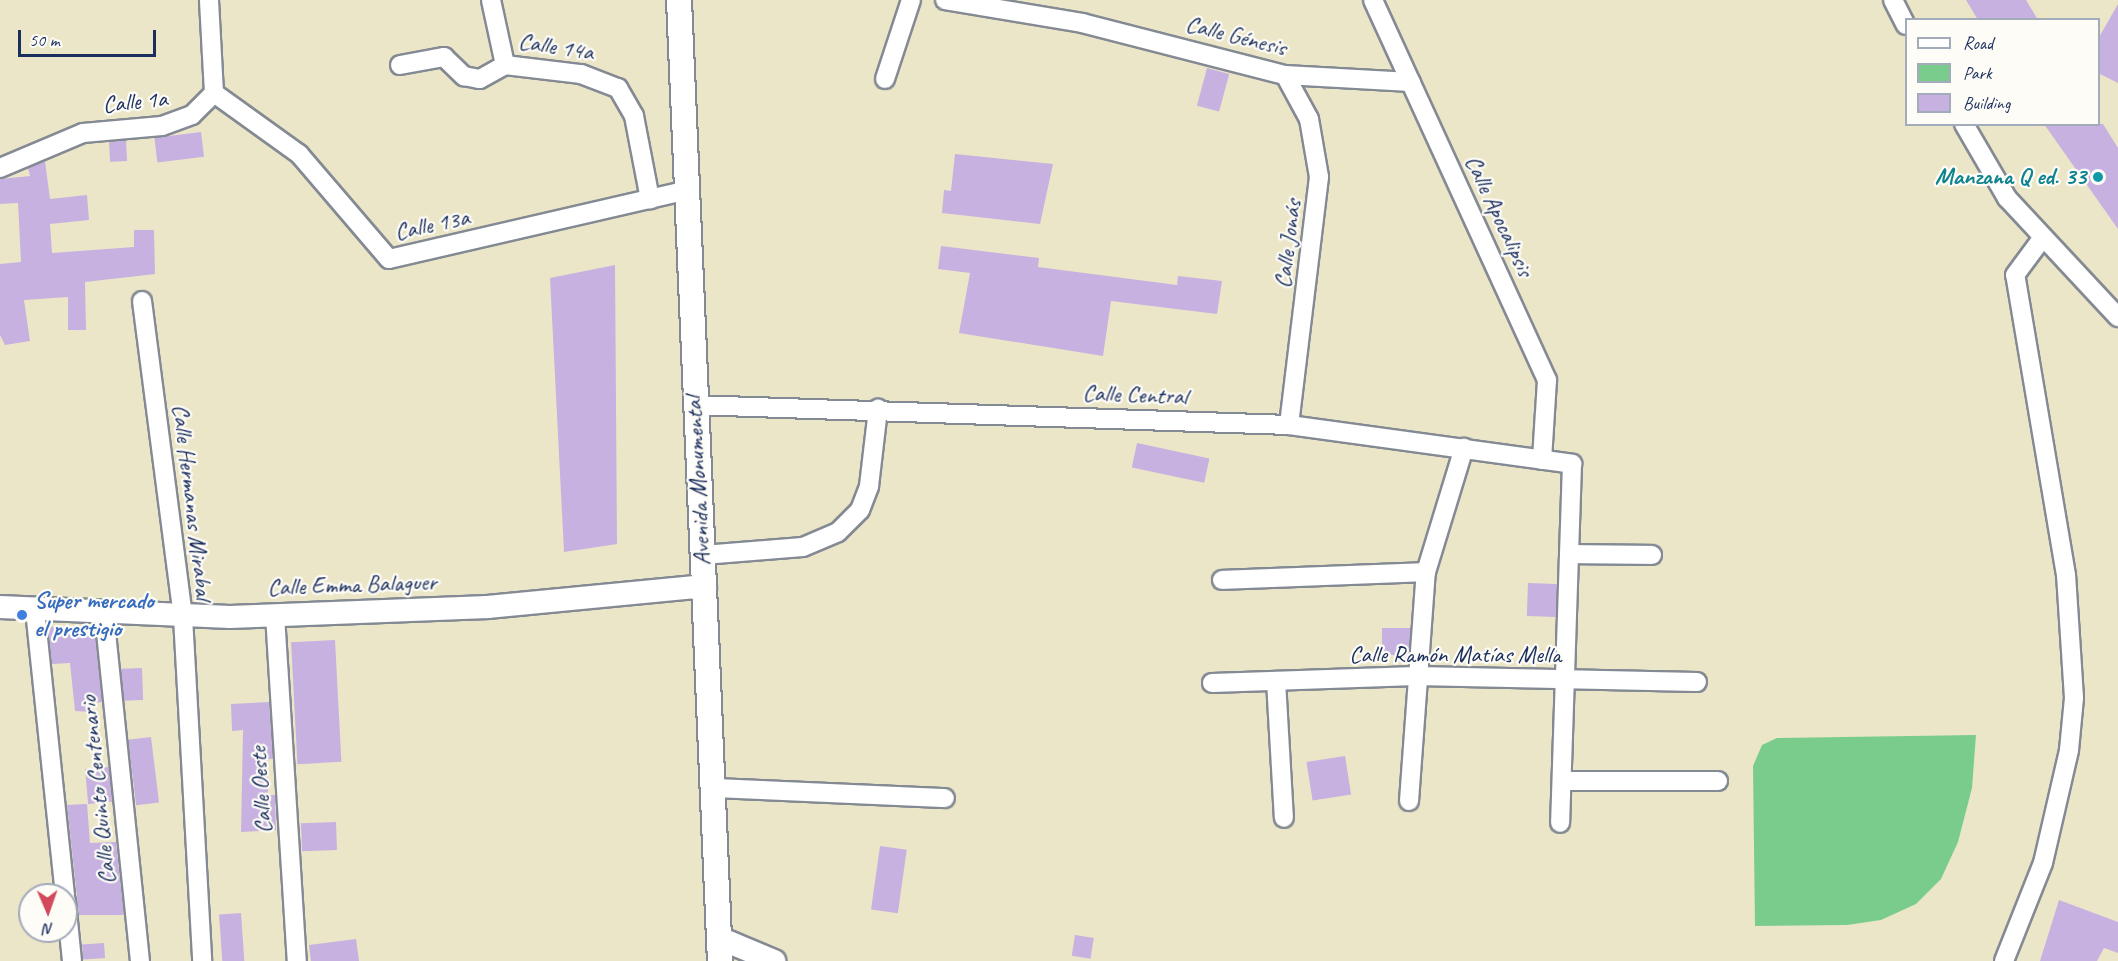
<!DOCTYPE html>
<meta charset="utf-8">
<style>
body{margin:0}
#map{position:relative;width:2118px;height:961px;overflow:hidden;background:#ece6c8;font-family:Caveat,sans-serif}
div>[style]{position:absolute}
.green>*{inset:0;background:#7acc8d}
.building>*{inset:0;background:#c7b1e0;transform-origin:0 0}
.roads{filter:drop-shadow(2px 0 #848a93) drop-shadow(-2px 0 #848a93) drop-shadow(0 2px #848a93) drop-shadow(0 -2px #848a93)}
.minor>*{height:18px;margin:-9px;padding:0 9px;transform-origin:9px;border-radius:9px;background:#fff}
.tertiary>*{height:22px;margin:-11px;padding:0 11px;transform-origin:11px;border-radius:11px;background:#fff}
.secondary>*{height:24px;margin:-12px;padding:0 12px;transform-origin:12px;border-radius:12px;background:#fff}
.dots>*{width:16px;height:16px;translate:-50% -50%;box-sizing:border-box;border:3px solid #fdfcf7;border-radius:50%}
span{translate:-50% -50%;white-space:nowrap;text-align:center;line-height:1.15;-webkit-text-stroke:4.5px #fdfcf7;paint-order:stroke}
.street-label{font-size:24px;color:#1b2f5e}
.culture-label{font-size:24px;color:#0d838f;font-weight:700}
.right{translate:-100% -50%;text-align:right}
.shop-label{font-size:24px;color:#366cbe;font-weight:700}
.left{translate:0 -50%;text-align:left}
.legend{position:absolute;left:1905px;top:18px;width:195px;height:108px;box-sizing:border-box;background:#fdfcf7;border:2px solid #a3aaba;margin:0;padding:8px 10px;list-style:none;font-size:18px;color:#1b2f5e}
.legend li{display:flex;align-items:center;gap:12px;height:30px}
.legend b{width:30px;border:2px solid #a3aaba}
.north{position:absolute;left:18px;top:883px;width:60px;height:60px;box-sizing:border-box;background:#fdfcf7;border:2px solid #a3aaba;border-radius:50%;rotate:178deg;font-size:16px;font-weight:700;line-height:24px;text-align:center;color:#1b2f5e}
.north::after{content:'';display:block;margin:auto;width:21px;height:27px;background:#d1495b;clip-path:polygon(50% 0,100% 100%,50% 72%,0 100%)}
.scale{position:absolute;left:18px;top:30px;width:138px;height:27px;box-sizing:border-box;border:3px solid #1b2f5e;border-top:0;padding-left:8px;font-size:18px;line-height:21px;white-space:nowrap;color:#1b2f5e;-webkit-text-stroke:4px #fdfcf7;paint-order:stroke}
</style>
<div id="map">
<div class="green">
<i style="clip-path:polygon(1976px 735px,1972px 788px,1958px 842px,1941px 879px,1916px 904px,1881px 920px,1847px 925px,1755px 926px,1753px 766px,1762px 745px,1777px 738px)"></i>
</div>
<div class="building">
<i style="clip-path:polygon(1966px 0,2026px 0,2038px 20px,1978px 20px)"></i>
<i style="clip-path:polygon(2118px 4px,2118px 83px,2098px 73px,2098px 39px)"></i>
<i style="left:1207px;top:68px;width:23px;height:39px;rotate:15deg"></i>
<i style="clip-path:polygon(2044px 124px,2103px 124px,2118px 148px,2118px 229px)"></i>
<i style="left:201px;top:132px;width:25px;height:47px;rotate:83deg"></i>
<i style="left:126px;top:140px;width:21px;height:17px;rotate:87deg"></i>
<i style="clip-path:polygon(955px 154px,1053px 164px,1040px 224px,942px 213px,944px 190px,951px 191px)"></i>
<i style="clip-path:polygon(45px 161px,50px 199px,87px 195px,89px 220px,50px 224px,52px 253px,134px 247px,134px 230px,154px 230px,155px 274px,85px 282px,86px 330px,68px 330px,68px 297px,24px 300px,30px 341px,5px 345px,0 335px,0 264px,21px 262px,18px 203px,0 204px,0 179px,30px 176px,28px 168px)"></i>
<i style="clip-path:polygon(941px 246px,1039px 258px,1038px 267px,1177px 285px,1178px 276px,1222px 281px,1217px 314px,1111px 301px,1103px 356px,959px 333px,970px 273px,938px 269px)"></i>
<i style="clip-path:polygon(615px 265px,617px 544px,564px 552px,550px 278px)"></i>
<i style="left:1137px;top:443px;width:74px;height:25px;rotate:12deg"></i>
<i style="left:1528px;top:583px;width:29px;height:33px;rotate:2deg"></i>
<i style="clip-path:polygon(94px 625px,102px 702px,92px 703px,92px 712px,75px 711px,70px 663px,52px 664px,48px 627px)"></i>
<i style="clip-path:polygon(1382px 628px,1411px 628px,1408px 658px,1382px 653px)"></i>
<i style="left:335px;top:640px;width:122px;height:44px;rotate:87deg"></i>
<i style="left:142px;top:668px;width:32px;height:21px;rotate:88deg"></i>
<i style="clip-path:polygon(269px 702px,273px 759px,267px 759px,268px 795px,275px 795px,276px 830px,241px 832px,243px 730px,232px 731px,231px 704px)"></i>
<i style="left:151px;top:737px;width:66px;height:23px;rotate:83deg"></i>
<i style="left:1345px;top:756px;width:39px;height:39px;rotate:81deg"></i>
<i style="left:109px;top:767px;width:35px;height:24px;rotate:85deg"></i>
<i style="clip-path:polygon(87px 804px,90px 843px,116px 842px,124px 915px,79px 915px,67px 805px)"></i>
<i style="left:336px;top:822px;width:28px;height:35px;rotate:88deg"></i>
<i style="left:880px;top:846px;width:27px;height:64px;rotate:8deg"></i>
<i style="clip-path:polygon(2059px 900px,2118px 922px,2118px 953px,2104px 948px,2097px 961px,2040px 961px)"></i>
<i style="left:241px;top:913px;width:48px;height:22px;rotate:86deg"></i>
<i style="left:1075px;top:935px;width:19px;height:21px;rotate:9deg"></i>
<i style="clip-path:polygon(356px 939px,359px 961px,311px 961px,309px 945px)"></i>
<i style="left:104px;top:943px;width:15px;height:22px;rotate:86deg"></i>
</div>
<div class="roads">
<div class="minor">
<i style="left:491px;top:0;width:66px;rotate:77.8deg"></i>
<i style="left:505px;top:65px;width:77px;rotate:6.8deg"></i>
<i style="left:581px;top:74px;width:40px;rotate:21deg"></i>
<i style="left:618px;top:88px;width:32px;rotate:60deg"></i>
<i style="left:634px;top:116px;width:85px;rotate:79.1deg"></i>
<i style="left:945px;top:0;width:139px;rotate:9.5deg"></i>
<i style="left:1082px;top:23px;width:210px;rotate:14.4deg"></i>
<i style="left:1285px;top:75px;width:126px;rotate:3.2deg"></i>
<i style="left:1373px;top:0;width:418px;rotate:65.4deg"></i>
<i style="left:1547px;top:380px;width:80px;rotate:93.6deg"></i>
<i style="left:1893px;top:0;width:28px;rotate:63deg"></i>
<i style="left:400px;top:65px;width:45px;rotate:-10.3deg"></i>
<i style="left:444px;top:57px;width:28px;rotate:44deg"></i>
<i style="left:464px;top:76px;width:16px;rotate:11deg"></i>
<i style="left:480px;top:79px;width:29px;rotate:-29deg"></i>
<i style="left:1285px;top:75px;width:50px;rotate:61.4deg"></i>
<i style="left:1309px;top:119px;width:59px;rotate:80.2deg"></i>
<i style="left:1319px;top:177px;width:250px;rotate:96.9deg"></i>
<i style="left:885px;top:79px;width:83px;rotate:-71.8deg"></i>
<i style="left:214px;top:93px;width:105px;rotate:35.7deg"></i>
<i style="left:299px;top:154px;width:138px;rotate:49.4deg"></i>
<i style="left:389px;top:259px;width:307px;rotate:-13deg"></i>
<i style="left:1964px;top:124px;width:86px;rotate:59.8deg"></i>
<i style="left:2007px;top:198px;width:163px;rotate:47deg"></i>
<i style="left:0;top:168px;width:90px;rotate:-22.9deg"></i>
<i style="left:83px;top:133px;width:79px;rotate:-5.1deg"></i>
<i style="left:162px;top:126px;width:32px;rotate:-20deg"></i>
<i style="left:192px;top:115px;width:31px;rotate:-45deg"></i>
<i style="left:214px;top:93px;width:93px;rotate:-93.1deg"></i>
<i style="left:142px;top:301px;width:319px;rotate:82.6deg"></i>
<i style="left:183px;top:617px;width:345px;rotate:86.8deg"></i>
<i style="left:693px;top:405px;width:596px;rotate:1.92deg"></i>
<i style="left:1289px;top:425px;width:286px;rotate:7.8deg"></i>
<i style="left:1572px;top:464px;width:359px;rotate:91.9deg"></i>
<i style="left:1571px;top:554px;width:81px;rotate:0.7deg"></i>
<i style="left:703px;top:555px;width:100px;rotate:-4.6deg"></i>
<i style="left:803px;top:547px;width:38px;rotate:-23deg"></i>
<i style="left:838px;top:532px;width:31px;rotate:-45deg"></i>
<i style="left:860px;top:510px;width:26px;rotate:-69deg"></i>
<i style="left:869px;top:486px;width:78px;rotate:-83.3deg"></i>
<i style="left:1222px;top:580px;width:204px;rotate:-2.2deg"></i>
<i style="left:35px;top:610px;width:287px;rotate:84deg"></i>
<i style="left:104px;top:613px;width:350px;rotate:84.1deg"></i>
<i style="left:275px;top:615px;width:347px;rotate:86.4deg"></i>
<i style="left:1276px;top:681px;width:137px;rotate:86.7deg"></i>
<i style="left:1212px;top:683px;width:204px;rotate:-2deg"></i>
<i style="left:1416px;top:676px;width:281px;rotate:1.2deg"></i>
<i style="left:1562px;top:781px;width:156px"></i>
<i style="left:713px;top:788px;width:232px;rotate:2.5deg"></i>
<i style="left:1409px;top:801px;width:230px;rotate:-85.8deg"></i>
<i style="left:1426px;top:572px;width:130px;rotate:-73deg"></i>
<i style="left:66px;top:901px;width:60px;rotate:84.3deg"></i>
<i style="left:2004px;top:961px;width:105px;rotate:-68.3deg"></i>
<i style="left:2043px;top:863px;width:116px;rotate:-77deg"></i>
<i style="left:2069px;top:750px;width:52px;rotate:-84.5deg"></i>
<i style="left:2074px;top:698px;width:123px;rotate:-93.7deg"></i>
<i style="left:2066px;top:575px;width:304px;rotate:-99.6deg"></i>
<i style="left:2015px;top:275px;width:44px;rotate:-53.4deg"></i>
</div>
<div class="tertiary">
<i style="left:0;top:607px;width:230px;rotate:2.5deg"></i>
<i style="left:230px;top:617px;width:258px;rotate:-2.2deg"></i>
<i style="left:488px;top:607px;width:218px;rotate:-5.5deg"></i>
<i style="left:719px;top:938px;width:60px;rotate:22.7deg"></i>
</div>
<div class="secondary">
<i style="left:679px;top:0;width:962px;rotate:87.56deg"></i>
</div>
</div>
<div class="dots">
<i style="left:2098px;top:177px;background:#0f9aa8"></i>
<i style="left:22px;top:615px;background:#3f7fe0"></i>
</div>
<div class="street-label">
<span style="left:1236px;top:36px;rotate:14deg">Calle Génesis</span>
<span style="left:556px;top:47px;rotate:9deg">Calle 14a</span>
<span style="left:135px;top:102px;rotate:-6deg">Calle 1a</span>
<span style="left:1499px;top:216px;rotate:65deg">Calle Apocalipsis</span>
<span style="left:432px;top:225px;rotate:-12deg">Calle 13a</span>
<span style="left:1288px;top:244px;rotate:-83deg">Calle Jonás</span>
<span style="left:1135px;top:395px;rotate:2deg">Calle Central</span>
<span style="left:698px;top:481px;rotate:-93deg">Avenida Monumental</span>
<span style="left:192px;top:502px;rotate:83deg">Calle Hermanas Mirabal</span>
<span style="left:352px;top:585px;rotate:-2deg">Calle Emma Balaguer</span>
<span style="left:1455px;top:655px">Calle Ramón Matías Mella</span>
<span style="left:98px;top:790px;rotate:-96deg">Calle Quinto Centenario</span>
<span style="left:261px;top:790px;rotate:-94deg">Calle Oeste</span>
</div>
<div class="culture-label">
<span class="right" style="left:2086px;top:177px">Manzana Q ed. 33</span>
</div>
<div class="shop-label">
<span class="left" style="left:34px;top:615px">Super mercado<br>el prestigio</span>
</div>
<ul class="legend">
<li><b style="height:8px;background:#fff"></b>Road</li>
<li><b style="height:16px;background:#7acc8d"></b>Park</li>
<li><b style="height:16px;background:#c7b1e0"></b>Building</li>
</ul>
<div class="north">N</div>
<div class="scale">50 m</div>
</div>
